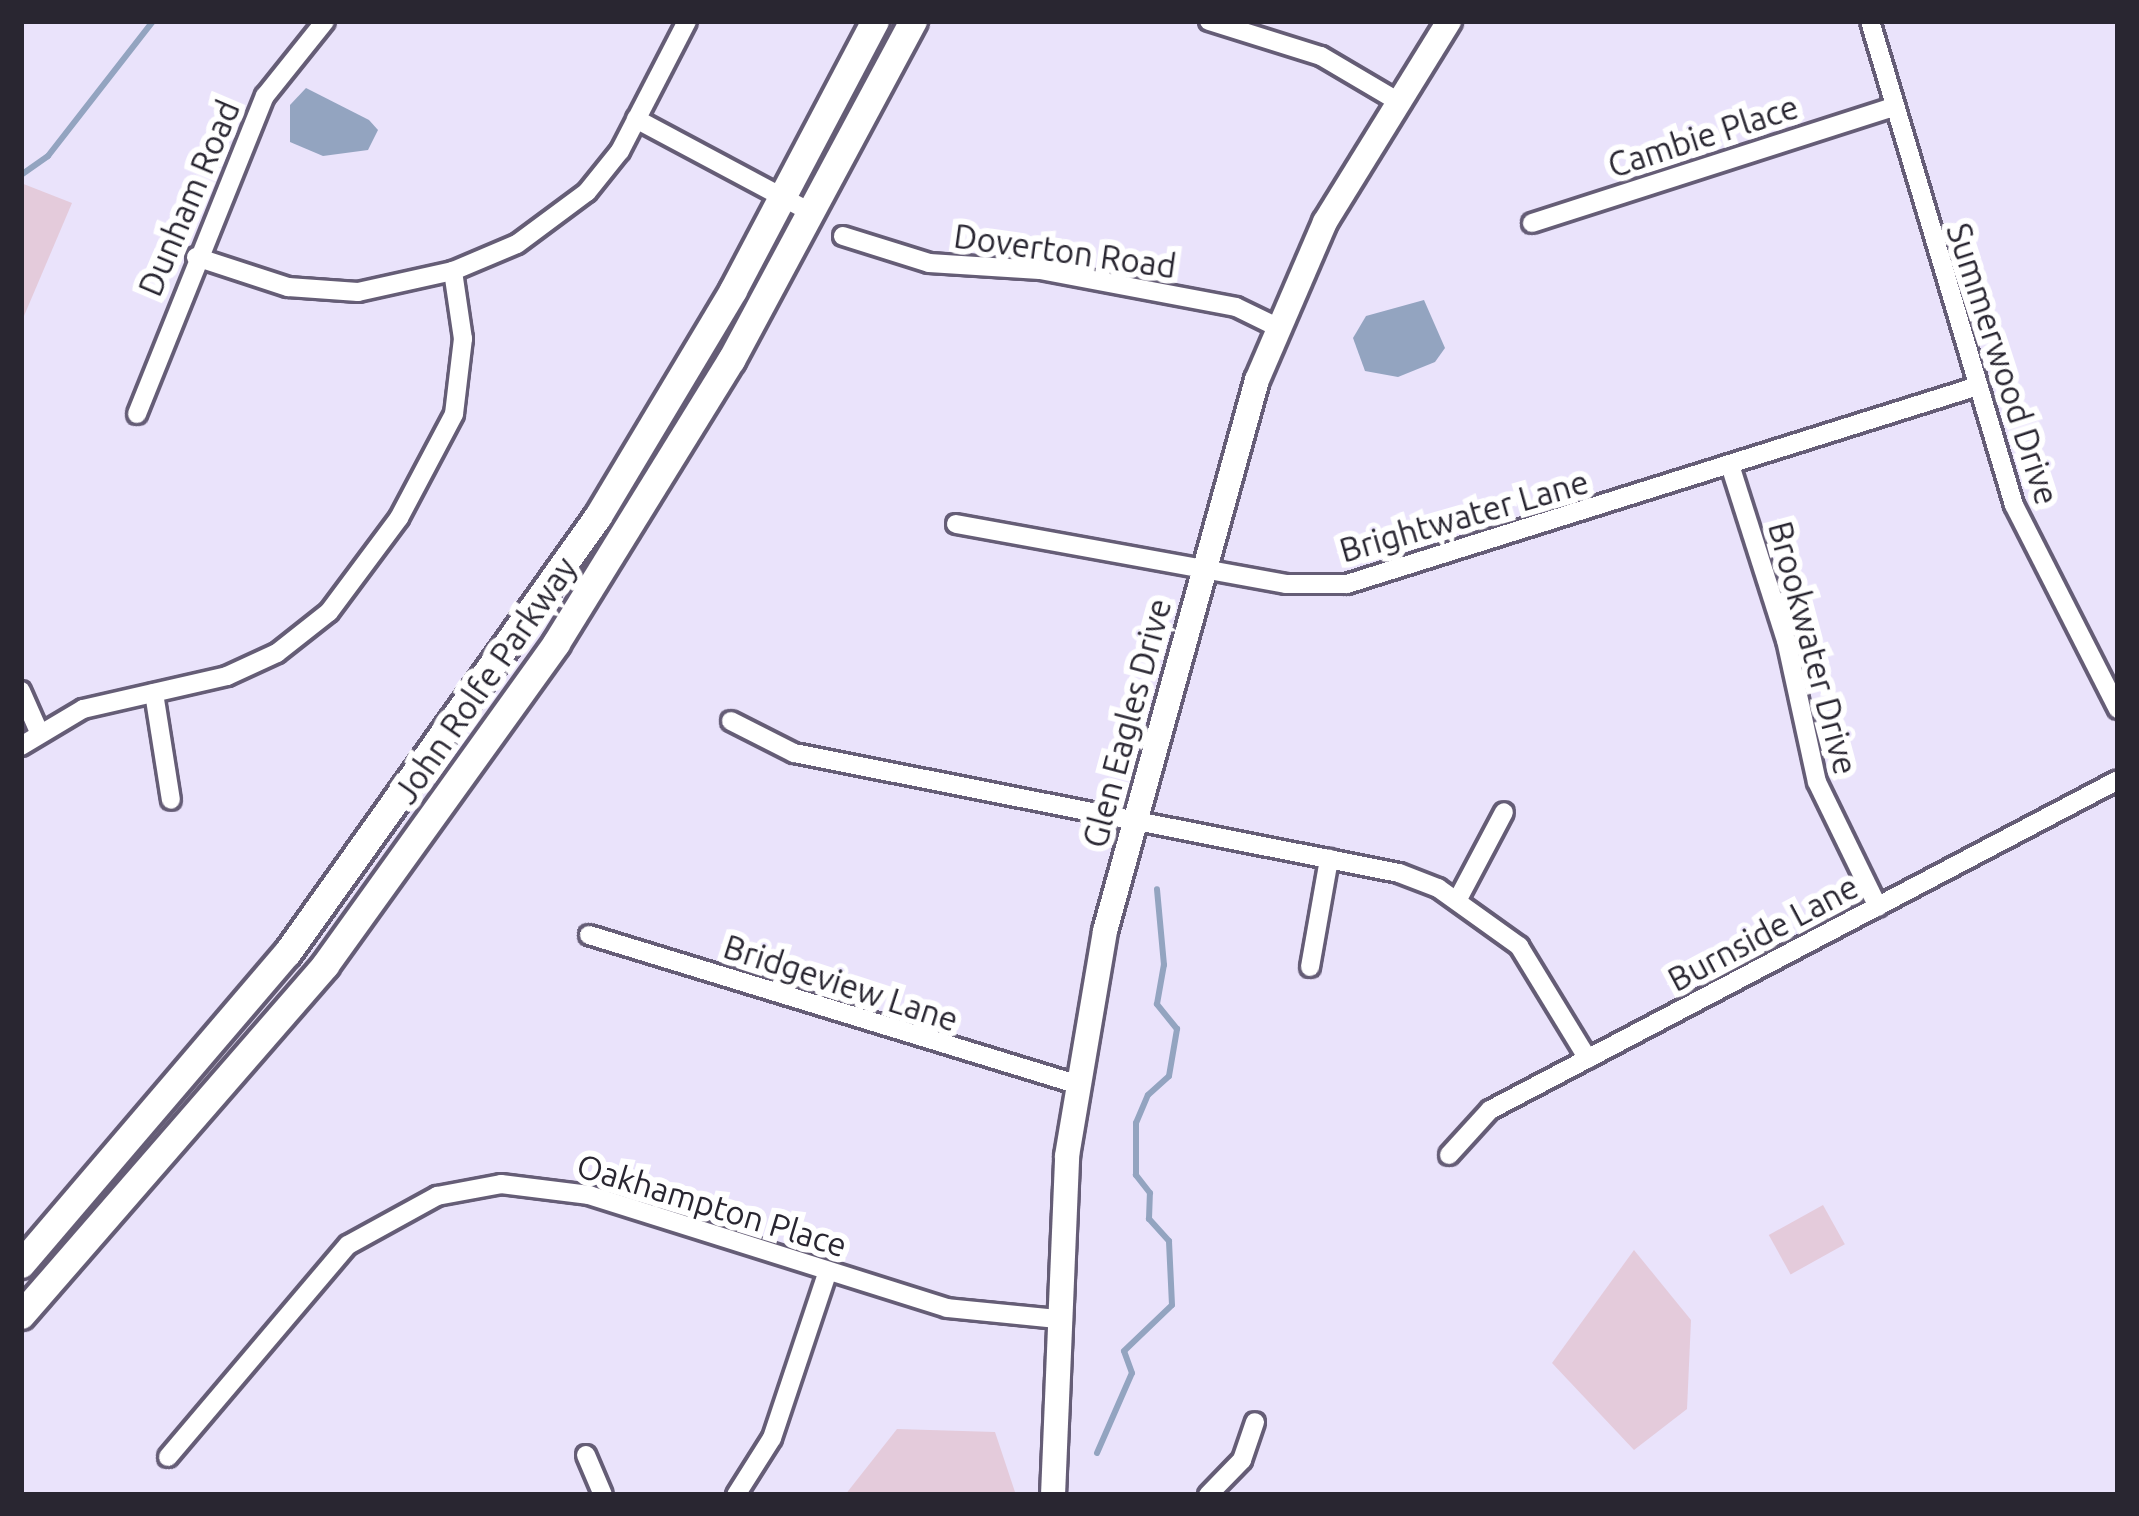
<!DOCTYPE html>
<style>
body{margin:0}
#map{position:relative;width:2139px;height:1516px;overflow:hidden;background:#eae3fb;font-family:Ubuntu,sans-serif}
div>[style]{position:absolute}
.green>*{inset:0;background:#e4cbdb;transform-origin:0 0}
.water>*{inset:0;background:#93a4c0}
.stream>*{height:6px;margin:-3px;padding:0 3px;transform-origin:3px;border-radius:3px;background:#93a4c0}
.roads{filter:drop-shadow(3px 0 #655d76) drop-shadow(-3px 0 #655d76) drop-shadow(0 3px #655d76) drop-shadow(0 -3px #655d76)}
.minor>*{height:18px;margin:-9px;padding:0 9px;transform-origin:9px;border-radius:9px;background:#fff}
.tertiary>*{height:24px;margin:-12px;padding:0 12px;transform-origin:12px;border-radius:12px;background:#fff}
.secondary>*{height:27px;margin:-13.5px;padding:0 13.5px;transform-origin:13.5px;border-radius:13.5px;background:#fff}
span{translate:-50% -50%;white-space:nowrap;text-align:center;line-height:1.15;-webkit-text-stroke:12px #fff;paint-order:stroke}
.street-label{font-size:33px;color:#292631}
.frame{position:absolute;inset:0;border:24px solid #292631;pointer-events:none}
</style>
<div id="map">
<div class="green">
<i style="clip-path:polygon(21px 183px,72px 203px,21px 323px)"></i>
<i style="left:1823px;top:1205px;width:45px;height:62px;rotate:61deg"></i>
<i style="clip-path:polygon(1634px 1250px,1691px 1320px,1687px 1409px,1634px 1450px,1552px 1363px)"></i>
<i style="clip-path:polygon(897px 1429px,995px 1432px,1016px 1495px,845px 1495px)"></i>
</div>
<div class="water">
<i style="clip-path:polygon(306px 88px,369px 120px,378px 130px,368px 150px,323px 156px,290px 142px,290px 105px)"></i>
<i style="clip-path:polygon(1424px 300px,1445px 348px,1435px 362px,1398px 377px,1365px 371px,1353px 338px,1366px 316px)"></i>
</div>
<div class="stream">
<i style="left:21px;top:175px;width:33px;rotate:-35deg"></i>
<i style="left:48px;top:156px;width:171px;rotate:-52.1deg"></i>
<i style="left:1097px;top:1453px;width:87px;rotate:-66.4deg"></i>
<i style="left:1132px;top:1373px;width:23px;rotate:-110deg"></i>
<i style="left:1124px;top:1351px;width:66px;rotate:-43.8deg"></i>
<i style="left:1172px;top:1305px;width:64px;rotate:-92.7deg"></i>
<i style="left:1169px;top:1241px;width:30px;rotate:-132deg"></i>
<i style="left:1149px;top:1219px;width:26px;rotate:-88deg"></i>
<i style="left:1150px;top:1193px;width:23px;rotate:-128deg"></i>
<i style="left:1136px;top:1175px;width:52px;rotate:-90deg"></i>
<i style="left:1136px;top:1123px;width:30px;rotate:-67deg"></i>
<i style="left:1148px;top:1095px;width:28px;rotate:-42deg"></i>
<i style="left:1169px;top:1076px;width:48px;rotate:-80.3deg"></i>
<i style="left:1177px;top:1029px;width:32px;rotate:-129deg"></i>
<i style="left:1157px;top:1004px;width:40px;rotate:-80deg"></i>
<i style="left:1164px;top:965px;width:76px;rotate:-95.3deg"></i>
</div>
<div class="roads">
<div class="minor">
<i style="left:1209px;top:21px;width:117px;rotate:17.4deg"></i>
<i style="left:1321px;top:56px;width:91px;rotate:30.5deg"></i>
<i style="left:1870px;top:21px;width:505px;rotate:73.43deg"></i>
<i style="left:2014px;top:505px;width:229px;rotate:63deg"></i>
<i style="left:636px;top:119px;width:202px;rotate:28.1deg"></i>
<i style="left:1532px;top:223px;width:379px;rotate:-17.8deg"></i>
<i style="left:843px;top:236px;width:90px;rotate:17.4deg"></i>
<i style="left:929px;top:263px;width:111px;rotate:3.6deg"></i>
<i style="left:1040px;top:270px;width:199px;rotate:10.7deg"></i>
<i style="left:1236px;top:307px;width:46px;rotate:26deg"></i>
<i style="left:196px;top:257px;width:97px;rotate:18.1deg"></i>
<i style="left:288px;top:287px;width:70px;rotate:4.1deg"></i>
<i style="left:358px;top:292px;width:97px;rotate:-12.5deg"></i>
<i style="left:453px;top:271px;width:69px;rotate:-22.9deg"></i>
<i style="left:517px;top:244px;width:87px;rotate:-36.6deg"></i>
<i style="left:587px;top:192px;width:53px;rotate:-51.2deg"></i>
<i style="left:620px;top:151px;width:146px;rotate:-62.7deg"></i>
<i style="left:137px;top:414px;width:343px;rotate:-68.1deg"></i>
<i style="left:265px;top:96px;width:96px;rotate:-51.3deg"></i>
<i style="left:1730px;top:465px;width:184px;rotate:72.3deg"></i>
<i style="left:1786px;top:640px;width:145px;rotate:77.7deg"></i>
<i style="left:1817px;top:782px;width:139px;rotate:64deg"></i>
<i style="left:956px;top:524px;width:335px;rotate:10.3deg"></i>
<i style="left:1286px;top:584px;width:61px"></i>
<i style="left:1347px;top:584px;width:658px;rotate:-17.42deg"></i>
<i style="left:21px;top:691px;width:45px;rotate:66.3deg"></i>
<i style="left:154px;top:693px;width:108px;rotate:81deg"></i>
<i style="left:731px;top:721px;width:71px;rotate:26.9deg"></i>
<i style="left:794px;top:753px;width:617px;rotate:11.22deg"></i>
<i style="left:1399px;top:873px;width:42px;rotate:21deg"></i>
<i style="left:1438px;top:888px;width:100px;rotate:35.6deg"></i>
<i style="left:1519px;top:946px;width:132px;rotate:58.6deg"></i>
<i style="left:21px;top:746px;width:72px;rotate:-30.8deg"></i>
<i style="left:83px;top:709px;width:148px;rotate:-12.9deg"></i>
<i style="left:227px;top:676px;width:55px;rotate:-24.7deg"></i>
<i style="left:277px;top:653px;width:66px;rotate:-38.3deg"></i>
<i style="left:329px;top:612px;width:117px;rotate:-53.3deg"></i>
<i style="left:399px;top:518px;width:118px;rotate:-62.1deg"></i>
<i style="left:454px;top:414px;width:76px;rotate:-83.2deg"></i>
<i style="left:463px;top:339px;width:69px;rotate:-98.4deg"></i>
<i style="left:1458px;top:899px;width:98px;rotate:-62.1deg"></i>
<i style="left:589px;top:935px;width:509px;rotate:17.01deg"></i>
<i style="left:1310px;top:967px;width:110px;rotate:-80deg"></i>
<i style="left:1449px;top:1155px;width:61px;rotate:-47.7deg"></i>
<i style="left:1490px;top:1110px;width:709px;rotate:-27.72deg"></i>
<i style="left:586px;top:1455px;width:43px;rotate:67deg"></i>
<i style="left:168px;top:1457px;width:278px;rotate:-49.7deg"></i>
<i style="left:348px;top:1245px;width:102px;rotate:-28.8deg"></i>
<i style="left:437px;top:1196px;width:65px;rotate:-10.6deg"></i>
<i style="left:501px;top:1184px;width:89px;rotate:7.1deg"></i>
<i style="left:589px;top:1195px;width:375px;rotate:17.5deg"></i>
<i style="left:947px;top:1308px;width:112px;rotate:5.7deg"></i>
<i style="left:736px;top:1495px;width:67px;rotate:-57.7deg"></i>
<i style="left:772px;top:1438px;width:176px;rotate:-71.5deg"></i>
<i style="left:1208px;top:1495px;width:49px;rotate:-45.8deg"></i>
<i style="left:1242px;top:1460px;width:40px;rotate:-71.1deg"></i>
</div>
<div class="tertiary">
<i style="left:1053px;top:1495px;width:339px;rotate:-87.6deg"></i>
<i style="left:1067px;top:1156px;width:228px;rotate:-80.4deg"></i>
<i style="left:1105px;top:931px;width:572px;rotate:-74.58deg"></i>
<i style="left:1257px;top:380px;width:172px;rotate:-66.7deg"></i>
<i style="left:1325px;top:222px;width:236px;rotate:-58.3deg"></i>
</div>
<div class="secondary">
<i style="left:21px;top:1264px;width:409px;rotate:-49.5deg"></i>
<i style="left:287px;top:953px;width:536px;rotate:-54.56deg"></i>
<i style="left:598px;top:516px;width:263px;rotate:-59.1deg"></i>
<i style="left:733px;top:290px;width:304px;rotate:-62.2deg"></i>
<i style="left:21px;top:1315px;width:464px;rotate:-49deg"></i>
<i style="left:325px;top:965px;width:396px;rotate:-54.3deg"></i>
<i style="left:556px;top:643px;width:333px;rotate:-58.3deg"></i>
<i style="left:731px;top:360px;width:385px;rotate:-61.8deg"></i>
</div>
</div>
<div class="street-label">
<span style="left:1703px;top:136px;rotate:-18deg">Cambie Place</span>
<span style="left:189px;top:198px;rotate:-67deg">Dunham Road</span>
<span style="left:1065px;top:251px;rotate:8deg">Doverton Road</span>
<span style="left:2003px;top:364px;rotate:72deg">Summerwood Drive</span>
<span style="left:1464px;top:516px;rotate:-16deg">Brightwater Lane</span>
<span style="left:1813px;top:648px;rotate:75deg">Brookwater Drive</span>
<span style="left:485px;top:680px;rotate:-55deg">John Rolfe Parkway</span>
<span style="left:1127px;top:723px;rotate:-75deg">Glen Eagles Drive</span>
<span style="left:1763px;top:933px;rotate:-28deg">Burnside Lane</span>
<span style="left:841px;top:983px;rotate:18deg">Bridgeview Lane</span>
<span style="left:712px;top:1205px;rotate:17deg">Oakhampton Place</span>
</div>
<div class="frame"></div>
</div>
